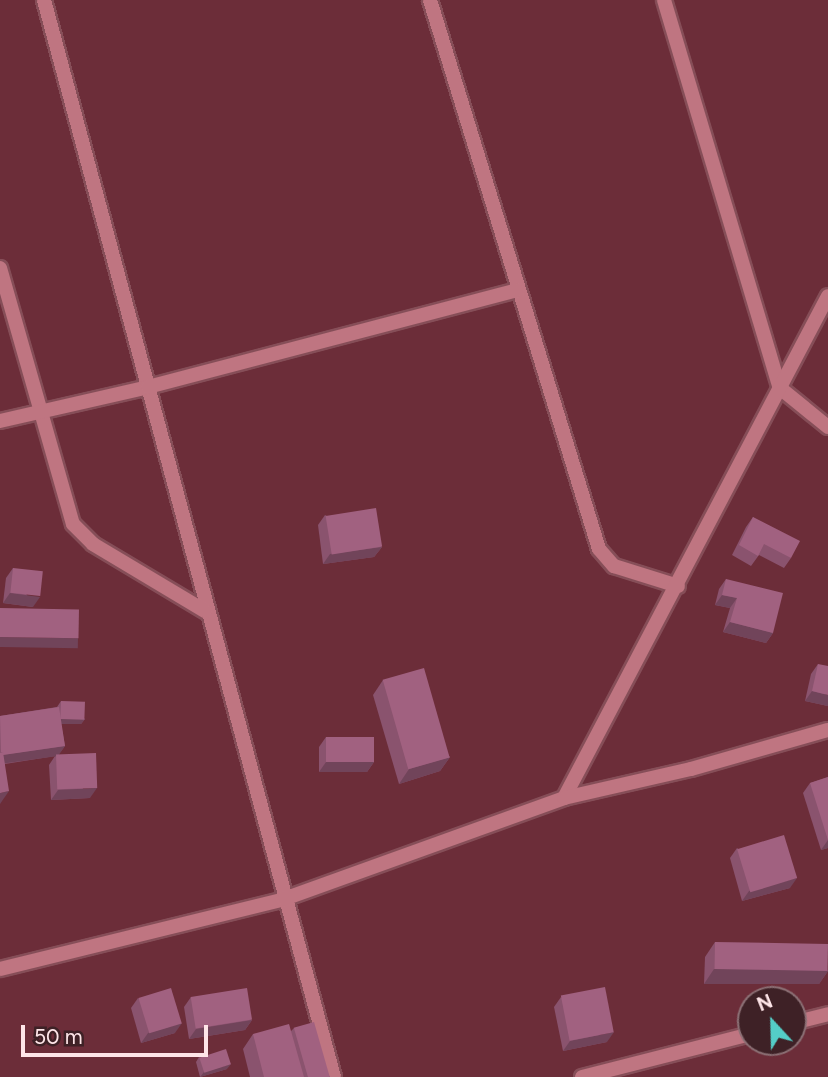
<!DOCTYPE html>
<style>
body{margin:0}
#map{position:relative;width:828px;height:1077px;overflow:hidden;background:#6c2d39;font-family:Figtree,sans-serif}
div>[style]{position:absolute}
.roads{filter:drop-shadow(2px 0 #864e58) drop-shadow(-2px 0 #864e58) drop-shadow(0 2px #864e58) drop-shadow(0 -2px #864e58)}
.street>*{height:14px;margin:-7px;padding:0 7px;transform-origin:7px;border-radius:7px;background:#bf7581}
.wall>*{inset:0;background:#8a536e}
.shaded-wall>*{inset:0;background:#71445a;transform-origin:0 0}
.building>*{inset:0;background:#a16180;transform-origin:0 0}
span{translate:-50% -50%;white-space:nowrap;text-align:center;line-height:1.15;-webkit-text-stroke:5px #3e2126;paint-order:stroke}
.north{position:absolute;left:737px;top:986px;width:70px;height:70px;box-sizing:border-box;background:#3e2126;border:2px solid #8b6f74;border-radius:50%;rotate:338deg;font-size:19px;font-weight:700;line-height:28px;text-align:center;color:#fee5e8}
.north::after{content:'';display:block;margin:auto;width:24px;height:32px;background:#54cdc7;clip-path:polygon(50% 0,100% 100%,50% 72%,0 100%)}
.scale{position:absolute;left:21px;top:1025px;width:187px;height:32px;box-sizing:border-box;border:4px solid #fee5e8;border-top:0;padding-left:9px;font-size:21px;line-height:24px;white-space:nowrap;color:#fee5e8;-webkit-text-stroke:5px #3e2126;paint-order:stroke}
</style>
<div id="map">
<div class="roads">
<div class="street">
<i style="left:44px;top:0;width:1115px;rotate:74.93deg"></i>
<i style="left:430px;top:0;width:574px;rotate:72.89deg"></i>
<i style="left:599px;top:549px;width:23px;rotate:49deg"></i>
<i style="left:614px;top:566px;width:67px;rotate:17.4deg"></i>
<i style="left:664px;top:0;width:405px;rotate:73.4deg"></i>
<i style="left:780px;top:388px;width:62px;rotate:39.1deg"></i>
<i style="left:0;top:268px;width:266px;rotate:74.1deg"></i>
<i style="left:73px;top:524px;width:28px;rotate:45deg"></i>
<i style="left:93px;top:544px;width:131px;rotate:30.9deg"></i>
<i style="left:0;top:421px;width:152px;rotate:-12.9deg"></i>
<i style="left:148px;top:387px;width:382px;rotate:-14.7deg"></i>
<i style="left:564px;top:798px;width:567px;rotate:-62.26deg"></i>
<i style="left:0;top:969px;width:292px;rotate:-13.8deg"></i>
<i style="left:284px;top:899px;width:298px;rotate:-19.8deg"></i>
<i style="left:564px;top:798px;width:130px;rotate:-12.9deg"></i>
<i style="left:691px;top:769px;width:142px;rotate:-15.9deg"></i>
<i style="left:793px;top:1023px;width:36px;rotate:-14deg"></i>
<i style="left:582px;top:1077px;width:174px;rotate:-14.3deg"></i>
</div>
</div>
<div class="wall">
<i style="clip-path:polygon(325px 515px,382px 547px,374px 557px,323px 564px,318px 525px)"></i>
<i style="clip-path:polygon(753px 517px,791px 558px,784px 568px,759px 555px,751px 566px,732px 555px,746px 527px)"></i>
<i style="clip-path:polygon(13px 568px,33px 607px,3px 603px,6px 578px)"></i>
<i style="clip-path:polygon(726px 579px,773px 633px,766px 643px,723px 632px,730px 608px,715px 605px,719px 589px)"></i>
<i style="clip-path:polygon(818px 664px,828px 706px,805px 701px,811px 674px)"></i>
<i style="clip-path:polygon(383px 680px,450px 757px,440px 771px,399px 784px,373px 695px)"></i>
<i style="clip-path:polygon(61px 701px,85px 719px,81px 724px,61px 724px,65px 746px,58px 755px,90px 798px,51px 800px,49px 765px,55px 756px,5px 764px,0 804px,0 716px,57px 707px)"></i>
<i style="clip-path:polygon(326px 737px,374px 762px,367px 772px,319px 772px,319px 747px)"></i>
<i style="clip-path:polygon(828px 777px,828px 848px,821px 850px,803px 793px,810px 783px)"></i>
<i style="clip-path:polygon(737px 848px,790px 888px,742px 901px,730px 858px)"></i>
<i style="clip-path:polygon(715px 942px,828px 970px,828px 971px,819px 984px,704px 984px,705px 957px)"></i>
<i style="clip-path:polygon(191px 997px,252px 1020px,245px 1030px,189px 1039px,184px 1007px)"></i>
<i style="clip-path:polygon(561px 997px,607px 1042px,563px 1051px,554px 1007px)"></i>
<i style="clip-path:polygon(138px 998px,175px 1033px,141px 1043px,131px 1008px)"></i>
<i style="clip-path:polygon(294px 1028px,330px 1077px,250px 1077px,243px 1049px,253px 1034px,291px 1031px)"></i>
<i style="clip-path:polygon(199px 1057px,227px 1069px,200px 1077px,196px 1062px)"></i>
</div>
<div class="shaded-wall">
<i style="clip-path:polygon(382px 547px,374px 557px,323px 564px,330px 554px)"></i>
<i style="clip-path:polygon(10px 593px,40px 597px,33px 607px,3px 603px)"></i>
<i style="clip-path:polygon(722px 595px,737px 598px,730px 608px,715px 605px)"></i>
<i style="clip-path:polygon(730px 622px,773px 633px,766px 643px,723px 632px)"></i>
<i style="left:0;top:637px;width:78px;height:10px;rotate:1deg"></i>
<i style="clip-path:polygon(812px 691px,828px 695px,828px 706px,805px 701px)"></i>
<i style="clip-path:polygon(60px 719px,85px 719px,81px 724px,57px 724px)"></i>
<i style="clip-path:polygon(65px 746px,58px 756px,0 764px,1px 755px)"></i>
<i style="clip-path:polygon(450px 757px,440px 771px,399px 784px,409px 769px)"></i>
<i style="clip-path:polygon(326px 762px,374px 762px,367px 772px,319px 772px)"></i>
<i style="clip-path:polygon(97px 788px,90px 798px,51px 800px,58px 790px)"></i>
<i style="clip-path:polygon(9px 791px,0 804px,0 793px)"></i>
<i style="clip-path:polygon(828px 840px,828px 848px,821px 850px)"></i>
<i style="clip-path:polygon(797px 878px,790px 888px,742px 901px,749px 891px)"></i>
<i style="clip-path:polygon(714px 969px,828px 970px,828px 971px,819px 984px,704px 984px)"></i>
<i style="clip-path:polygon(252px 1020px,245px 1030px,189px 1039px,196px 1029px)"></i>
<i style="clip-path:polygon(182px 1023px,175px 1033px,141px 1043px,148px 1033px)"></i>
<i style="clip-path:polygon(614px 1032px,607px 1042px,563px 1051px,570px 1041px)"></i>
<i style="clip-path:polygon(231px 1064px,227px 1069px,200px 1077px,204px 1072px)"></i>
</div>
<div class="building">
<i style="left:376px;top:508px;width:39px;height:51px;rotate:81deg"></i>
<i style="clip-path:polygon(753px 517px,800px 541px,791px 558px,764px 544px,758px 556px,739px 545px)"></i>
<i style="left:13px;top:568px;width:30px;height:25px;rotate:6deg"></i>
<i style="clip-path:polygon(726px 579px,783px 593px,773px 633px,730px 622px,737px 598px,722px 595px)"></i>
<i style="left:0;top:608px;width:79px;height:29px;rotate:1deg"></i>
<i style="clip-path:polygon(818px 664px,828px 666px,828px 695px,812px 691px)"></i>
<i style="left:424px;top:668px;width:93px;height:43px;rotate:74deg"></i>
<i style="left:61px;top:701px;width:24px;height:18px;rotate:2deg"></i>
<i style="clip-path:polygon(59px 707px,65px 746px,3px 755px,3px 752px,1px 752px,0 716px)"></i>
<i style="left:326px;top:737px;width:48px;height:25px"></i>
<i style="clip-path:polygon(3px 752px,9px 791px,0 793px,0 753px)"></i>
<i style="left:96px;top:753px;width:35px;height:40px;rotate:88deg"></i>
<i style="clip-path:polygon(828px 777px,828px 840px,810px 783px)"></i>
<i style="left:784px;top:835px;width:45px;height:49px;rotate:73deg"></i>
<i style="left:715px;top:942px;width:113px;height:27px;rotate:1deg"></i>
<i style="left:605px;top:987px;width:46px;height:45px;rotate:79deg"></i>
<i style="left:171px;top:988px;width:37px;height:34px;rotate:73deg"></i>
<i style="left:247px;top:988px;width:32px;height:57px;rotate:81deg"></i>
<i style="left:314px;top:1022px;width:57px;height:21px;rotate:74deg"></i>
<i style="clip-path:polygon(289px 1024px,304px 1077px,264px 1077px,253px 1034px)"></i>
<i style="left:226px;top:1049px;width:16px;height:28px;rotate:72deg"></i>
</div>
<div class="north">N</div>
<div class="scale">50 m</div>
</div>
